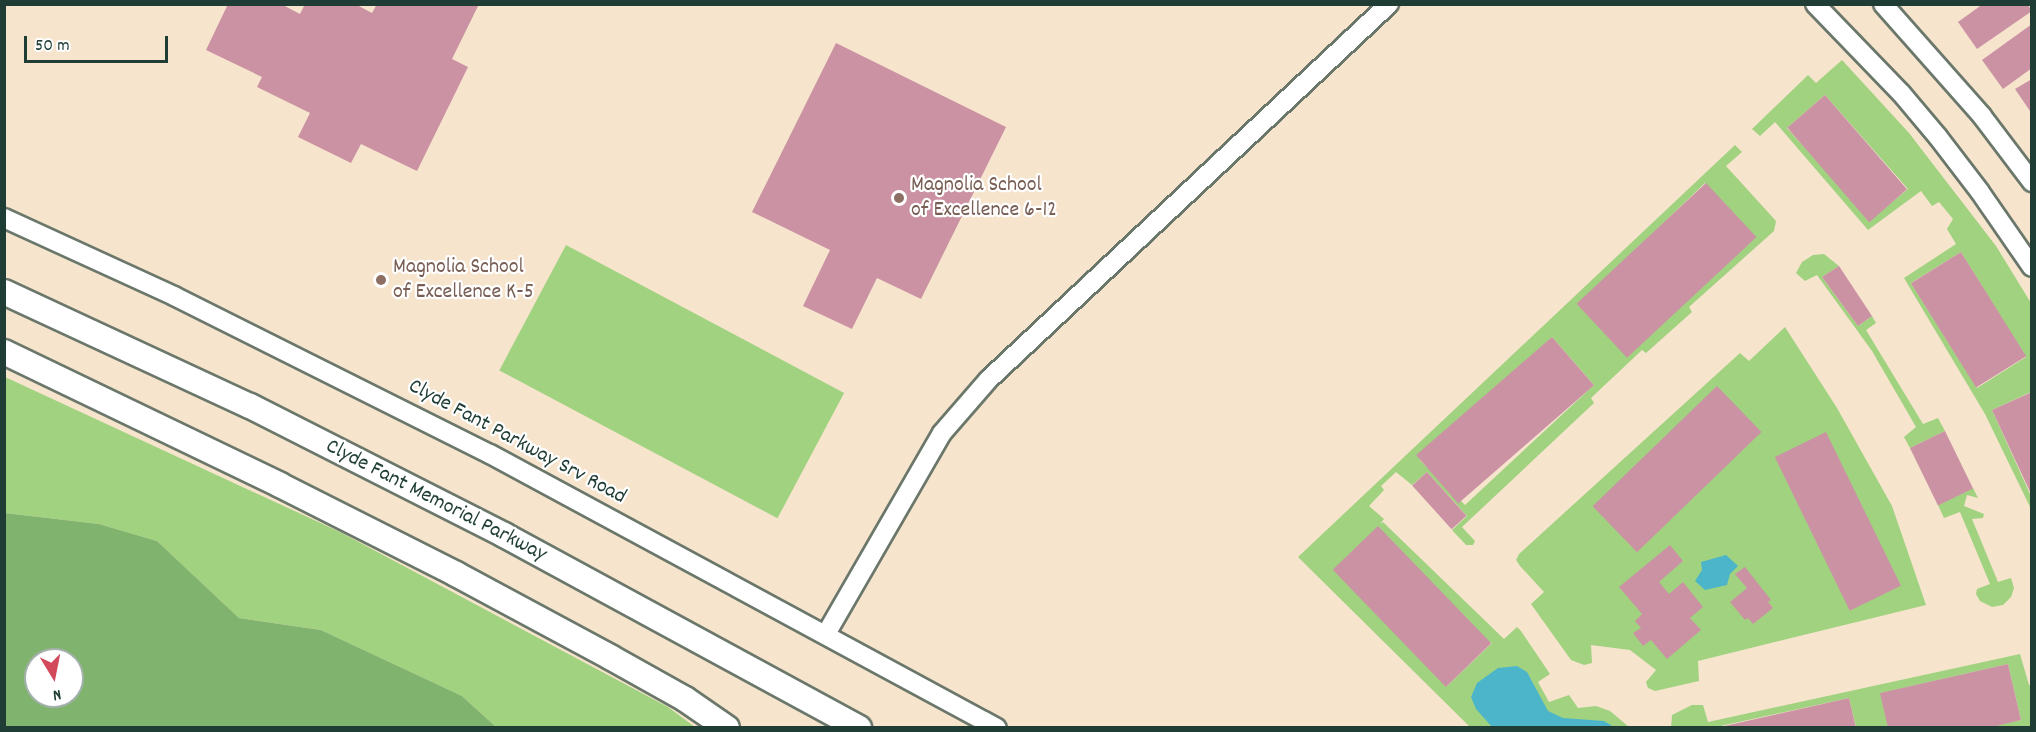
<!DOCTYPE html>
<style>
body{margin:0}
#map{position:relative;width:2036px;height:732px;overflow:hidden;background:#f6e4cd;font-family:Dekko,sans-serif}
div>[style]{position:absolute}
.green>*{inset:0;background:#a1d280;transform-origin:0 0}
.forest>*{inset:0;background:#80b46e}
.water>*{inset:0;background:#4cb5ca}
.building>*{inset:0;background:#cb92a4;transform-origin:0 0}
.roads{filter:drop-shadow(2px 0 #6a776a) drop-shadow(-2px 0 #6a776a) drop-shadow(0 2px #6a776a) drop-shadow(0 -2px #6a776a)}
.street>*{height:18px;margin:-9px;padding:0 9px;transform-origin:9px;border-radius:9px;background:#fff}
.secondary>*{height:24px;margin:-12px;padding:0 12px;transform-origin:12px;border-radius:12px;background:#fff}
.dots>*{width:16px;height:16px;translate:-50% -50%;box-sizing:border-box;border:3px solid #fff;border-radius:50%}
span{translate:-50% -50%;white-space:nowrap;text-align:center;line-height:1.15;-webkit-text-stroke:4.5px #fff;paint-order:stroke}
.education-label{font-size:22px;color:#785e54}
.left{translate:0 -50%;text-align:left}
.street-label{font-size:22px;color:#1f3d34}
.frame{position:absolute;inset:0;border:6px solid #1f3d34;pointer-events:none}
.north{position:absolute;left:24px;top:648px;width:60px;height:60px;box-sizing:border-box;background:#fff;border:2px solid #a5b1ae;border-radius:50%;rotate:170deg;font-size:16px;font-weight:700;line-height:24px;text-align:center;color:#1f3d34}
.north::after{content:'';display:block;margin:auto;width:21px;height:27px;background:#d1495b;clip-path:polygon(50% 0,100% 100%,50% 72%,0 100%)}
.scale{position:absolute;left:24px;top:36px;width:144px;height:27px;box-sizing:border-box;border:3px solid #1f3d34;border-top:0;padding-left:8px;font-size:18px;line-height:21px;white-space:nowrap;color:#1f3d34;-webkit-text-stroke:4px #fff;paint-order:stroke}
</style>
<div id="map">
<div class="green">
<i style="clip-path:polygon(evenodd,1842px 60px,1909px 133px,1996px 246px,2031px 303px,2031px 392px,1992px 410px,2031px 496px,2031px 509px,1985px 414px,1904px 278px,1956px 244px,1947px 229px,1953px 219px,1939px 202px,1932px 206px,1921px 191px,1868px 230px,1775px 122px,1760px 136px,1752px 129px,1808px 75px,1816px 83px,1842px 60px,1825px 95px,1908px 189px,1870px 220px,1787px 128px,1825px 95px,1842px 60px,1961px 252px,2026px 357px,1977px 388px,1911px 283px,1961px 252px)"></i>
<i style="clip-path:polygon(evenodd,1735px 145px,1742px 152px,1726px 166px,1776px 221px,1774px 231px,1689px 307px,1692px 312px,1646px 353px,1642px 350px,1591px 398px,1594px 403px,1462px 527px,1475px 541px,1473px 545px,1466px 545px,1452px 530px,1467px 516px,1427px 472px,1412px 485px,1396px 472px,1381px 486px,1384px 490px,1369px 506px,1384px 519px,1380px 524px,1383px 522px,1504px 639px,1517px 627px,1521px 631px,1550px 674px,1538px 682px,1549px 702px,1569px 695px,1578px 708px,1596px 706px,1610px 711px,1629px 727px,1470px 727px,1298px 557px,1735px 145px,1705px 183px,1755px 237px,1626px 354px,1578px 305px,1705px 183px,1735px 145px,1552px 337px,1594px 385px,1465px 505px,1420px 460px,1552px 337px,1735px 145px,1334px 570px,1492px 643px,1447px 686px,1334px 570px)"></i>
<i style="left:566px;top:245px;width:315px;height:142px;rotate:28deg"></i>
<i style="clip-path:polygon(1824px 254px,1839px 266px,1822px 277px,1858px 326px,1872px 316px,1876px 323px,1866px 330px,1923px 424px,1938px 418px,1945px 431px,1910px 448px,1904px 437px,1916px 427px,1872px 351px,1817px 275px,1805px 281px,1796px 273px,1802px 262px,1813px 255px)"></i>
<i style="clip-path:polygon(1785px 327px,1837px 408px,1892px 506px,1926px 605px,1698px 661px,1699px 681px,1655px 691px,1648px 688px,1646px 682px,1656px 670px,1630px 650px,1591px 645px,1592px 663px,1584px 665px,1571px 660px,1531px 604px,1544px 592px,1520px 566px,1516px 560px,1519px 554px,1740px 353px,1749px 361px)"></i>
<i style="clip-path:polygon(5px 377px,340px 532px,668px 707px,695px 727px,496px 727px,462px 696px,321px 630px,239px 618px,157px 541px,99px 524px,5px 513px)"></i>
<i style="clip-path:polygon(1973px 488px,1978px 498px,1967px 495px,1964px 506px,1984px 514px,1983px 518px,1972px 519px,1998px 582px,2011px 578px,2014px 588px,2011px 597px,2003px 605px,1992px 607px,1980px 601px,1976px 594px,1977px 589px,1990px 584px,1960px 512px,1944px 518px,1938px 505px)"></i>
<i style="clip-path:polygon(2020px 654px,2029px 685px,2031px 685px,2031px 727px,1988px 727px,2021px 720px,2008px 664px,1881px 693px,1888px 727px,1856px 727px,1849px 698px,1716px 727px,1671px 728px,1672px 715px,1692px 705px,1703px 705px,1708px 722px)"></i>
</div>
<div class="forest">
<i style="clip-path:polygon(evenodd,5px 513px,99px 524px,157px 541px,239px 618px,321px 630px,462px 696px,496px 727px,5px 727px,5px 513px,36px 660px,72px 660px,72px 696px,36px 696px,36px 660px)"></i>
</div>
<div class="water">
<i style="clip-path:polygon(1726px 555px,1738px 566px,1730px 574px,1727px 585px,1705px 590px,1695px 581px,1702px 570px,1701px 562px)"></i>
<i style="clip-path:polygon(1517px 666px,1527px 672px,1548px 711px,1563px 718px,1604px 721px,1614px 727px,1492px 727px,1476px 709px,1471px 697px,1477px 683px,1498px 668px)"></i>
</div>
<div class="building">
<i style="clip-path:polygon(228px 4px,281px 4px,300px 14px,305px 4px,355px 4px,372px 13px,377px 4px,479px 4px,452px 59px,468px 67px,417px 171px,361px 144px,351px 163px,298px 137px,310px 113px,257px 87px,262px 77px,206px 50px)"></i>
<i style="clip-path:polygon(1983px 4px,2027px 4px,2032px 11px,1977px 49px,1958px 22px)"></i>
<i style="clip-path:polygon(2032px 24px,2032px 68px,2003px 89px,1982px 60px)"></i>
<i style="clip-path:polygon(836px 43px,1006px 127px,921px 299px,877px 278px,852px 329px,803px 306px,830px 250px,752px 212px)"></i>
<i style="clip-path:polygon(2032px 79px,2032px 114px,2015px 89px)"></i>
<i style="left:1825px;top:95px;width:125px;height:50px;rotate:49deg"></i>
<i style="left:1706px;top:183px;width:74px;height:177px;rotate:47deg"></i>
<i style="left:1961px;top:252px;width:123px;height:59px;rotate:58deg"></i>
<i style="clip-path:polygon(1839px 266px,1872px 316px,1858px 326px,1822px 277px)"></i>
<i style="left:1552px;top:337px;width:64px;height:180px;rotate:49deg"></i>
<i style="left:1717px;top:386px;width:64px;height:173px;rotate:46deg"></i>
<i style="clip-path:polygon(2032px 392px,2032px 496px,1992px 410px)"></i>
<i style="left:1945px;top:431px;width:64px;height:39px;rotate:64deg"></i>
<i style="left:1826px;top:432px;width:171px;height:57px;rotate:64deg"></i>
<i style="left:1427px;top:472px;width:59px;height:20px;rotate:48deg"></i>
<i style="left:1378px;top:526px;width:163px;height:63px;rotate:46deg"></i>
<i style="clip-path:polygon(1670px 545px,1683px 561px,1659px 582px,1669px 594px,1683px 582px,1703px 607px,1690px 618px,1701px 630px,1667px 659px,1651px 640px,1643px 646px,1633px 633px,1641px 628px,1635px 621px,1642px 614px,1619px 587px)"></i>
<i style="clip-path:polygon(1745px 567px,1771px 600px,1768px 602px,1773px 608px,1753px 624px,1748px 618px,1745px 620px,1730px 602px,1747px 588px,1735px 574px)"></i>
<i style="clip-path:polygon(2008px 664px,2021px 720px,1988px 728px,1888px 728px,1880px 693px)"></i>
<i style="clip-path:polygon(1849px 698px,1856px 728px,1720px 728px,1720px 727px)"></i>
</div>
<div class="roads">
<div class="street">
<i style="left:1815px;top:4px;width:124px;rotate:46deg"></i>
<i style="left:1901px;top:93px;width:57px;rotate:49.9deg"></i>
<i style="left:1938px;top:137px;width:69px;rotate:52.6deg"></i>
<i style="left:1980px;top:192px;width:91px;rotate:55.3deg"></i>
<i style="left:1883px;top:4px;width:149px;rotate:48.5deg"></i>
<i style="left:1982px;top:116px;width:83px;rotate:52.9deg"></i>
<i style="left:4px;top:218px;width:187px;rotate:24.6deg"></i>
<i style="left:174px;top:296px;width:353px;rotate:26.6deg"></i>
<i style="left:490px;top:454px;width:576px;rotate:28.39deg"></i>
<i style="left:826px;top:634px;width:232px;rotate:-60deg"></i>
<i style="left:942px;top:433px;width:70px;rotate:-49deg"></i>
<i style="left:988px;top:380px;width:550px;rotate:-43.16deg"></i>
</div>
<div class="secondary">
<i style="left:4px;top:292px;width:271px;rotate:24.9deg"></i>
<i style="left:250px;top:406px;width:285px;rotate:26.9deg"></i>
<i style="left:504px;top:535px;width:404px;rotate:28.5deg"></i>
<i style="left:4px;top:352px;width:306px;rotate:25.7deg"></i>
<i style="left:280px;top:485px;width:197px;rotate:26.8deg"></i>
<i style="left:456px;top:574px;width:175px;rotate:28.3deg"></i>
<i style="left:610px;top:657px;width:86px;rotate:29.2deg"></i>
<i style="left:685px;top:699px;width:51px;rotate:34.6deg"></i>
</div>
</div>
<div class="dots">
<i style="left:899px;top:198px;background:#8d6e63"></i>
<i style="left:381px;top:280px;background:#8d6e63"></i>
</div>
<div class="education-label">
<span class="left" style="left:911px;top:198px">Magnolia School<br>of Excellence 6-12</span>
<span class="left" style="left:393px;top:280px">Magnolia School<br>of Excellence K-5</span>
</div>
<div class="street-label">
<span style="left:517px;top:442px;rotate:28deg">Clyde Fant Parkway Srv Road</span>
<span style="left:436px;top:501px;rotate:27deg">Clyde Fant Memorial Parkway</span>
</div>
<div class="frame"></div>
<div class="north">N</div>
<div class="scale">50 m</div>
</div>
